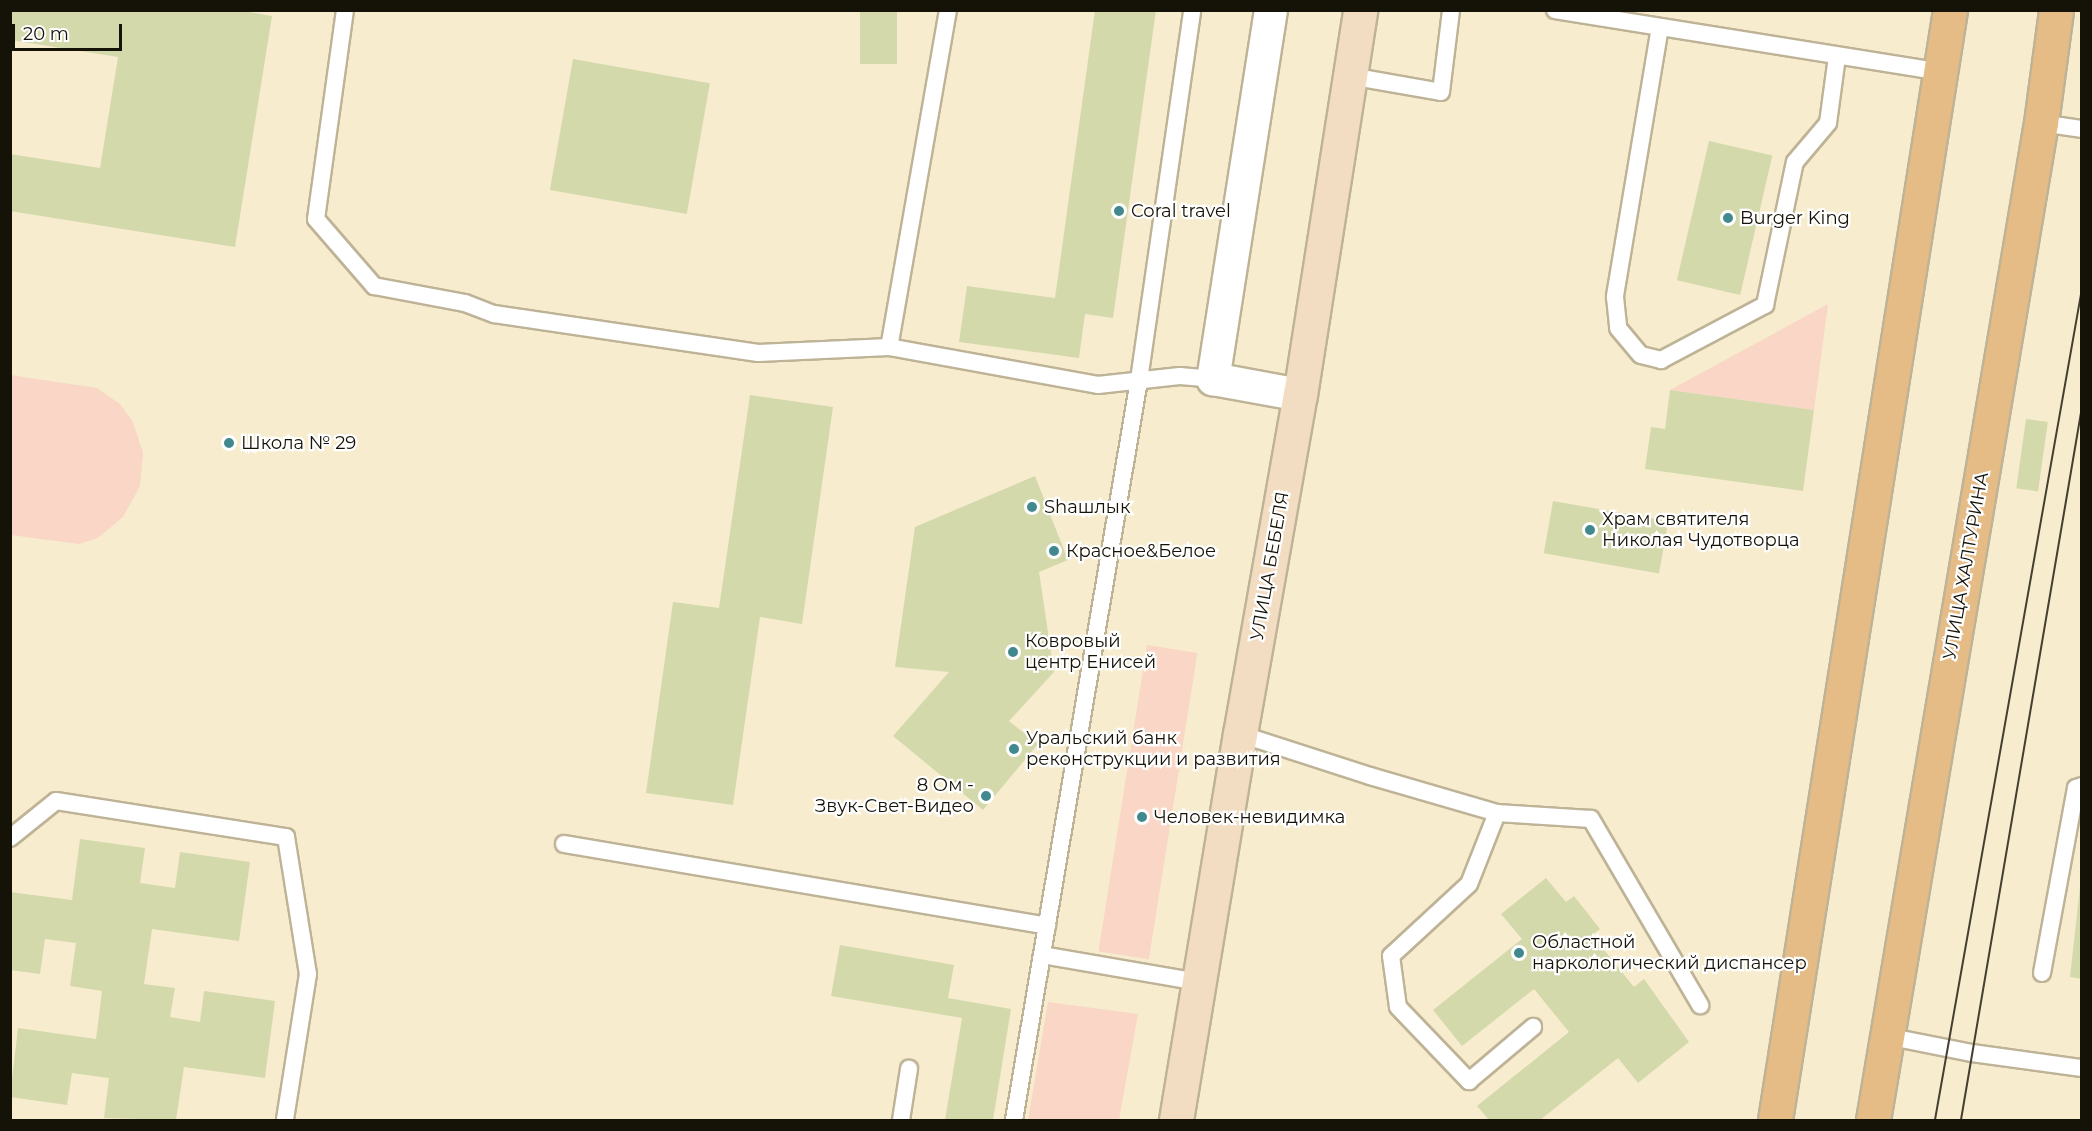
<!DOCTYPE html>
<meta charset="utf-8">
<style>
body{margin:0}
#map{position:relative;width:2092px;height:1131px;overflow:hidden;background:#f7ecce;font-family:Montserrat,sans-serif}
div>[style]{position:absolute}
.green>*{inset:0;background:#f9d6c5;transform-origin:0 0}
.building>*{inset:0;background:#d4d9ac;transform-origin:0 0}
.roads{filter:drop-shadow(2px 0 #beb396) drop-shadow(-2px 0 #beb396) drop-shadow(0 2px #beb396) drop-shadow(0 -2px #beb396)}
.service>*{height:16px;margin:-8px;padding:0 8px;transform-origin:8px;border-radius:8px;background:#fff}
.minor>*{height:32px;margin:-16px;padding:0 16px;transform-origin:16px;border-radius:16px;background:#fff}
.secondary>*{height:33px;margin:-16.5px;padding:0 16.5px;transform-origin:16.5px;border-radius:16.5px;background:#f2ddc3}
.primary>*{height:33px;margin:-16.5px;padding:0 16.5px;transform-origin:16.5px;border-radius:16.5px;background:#e5bb86}
.tram>*{height:1.5px;margin:-0.75px;padding:0 0.75px;transform-origin:0.75px;border-radius:0.75px;background:#443f30}
.dots>*{width:16px;height:16px;translate:-50% -50%;box-sizing:border-box;border:3px solid #fff;border-radius:50%}
span{translate:-50% -50%;white-space:nowrap;text-align:center;line-height:1.15;-webkit-text-stroke:4.5px #fff;paint-order:stroke}
.poi-label{font-size:18px;color:#151207}
.left{translate:0 -50%;text-align:left}
.right{translate:-100% -50%;text-align:right}
.street-label{font-size:18px;color:#151207}
.frame{position:absolute;inset:0;border:12px solid #151207;pointer-events:none}
.scale{position:absolute;left:12px;top:24px;width:110px;height:27px;box-sizing:border-box;border:3px solid #151207;border-top:0;padding-left:8px;font-size:18px;line-height:21px;white-space:nowrap;color:#151207;-webkit-text-stroke:4px #fff;paint-order:stroke}
</style>
<div id="map">
<div class="green">
<i style="clip-path:polygon(1828px 304px,1814px 410px,1670px 390px)"></i>
<i style="clip-path:polygon(10px 375px,97px 388px,120px 404px,133px 422px,143px 453px,140px 486px,123px 517px,98px 538px,79px 544px,11px 535px)"></i>
<i style="left:1147px;top:645px;width:51px;height:310px;rotate:9deg"></i>
<i style="clip-path:polygon(1048px 1002px,1138px 1014px,1119px 1120px,1028px 1120px)"></i>
</div>
<div class="building">
<i style="clip-path:polygon(10px 10px,238px 10px,272px 16px,235px 247px,10px 211px,10px 154px,100px 168px,118px 57px,10px 40px)"></i>
<i style="left:860px;top:10px;width:37px;height:54px"></i>
<i style="clip-path:polygon(1095px 10px,1156px 10px,1113px 318px,1085px 314px,1079px 358px,959px 342px,967px 286px,1055px 298px)"></i>
<i style="left:573px;top:59px;width:139px;height:133px;rotate:10deg"></i>
<i style="left:1709px;top:141px;width:65px;height:143px;rotate:13deg"></i>
<i style="clip-path:polygon(1670px 390px,1814px 410px,1803px 491px,1645px 469px,1651px 427px,1665px 429px)"></i>
<i style="clip-path:polygon(750px 395px,833px 407px,802px 624px,760px 617px,733px 805px,646px 793px,673px 602px,719px 608px)"></i>
<i style="left:2026px;top:419px;width:22px;height:70px;rotate:8deg"></i>
<i style="clip-path:polygon(1035px 476px,1068px 560px,1039px 572px,1054px 672px,1009px 721px,1038px 744px,983px 810px,893px 736px,949px 672px,895px 667px,915px 527px)"></i>
<i style="left:1553px;top:501px;width:117px;height:53px;rotate:10deg"></i>
<i style="clip-path:polygon(80px 839px,145px 848px,140px 883px,175px 888px,180px 852px,250px 862px,239px 941px,152px 929px,144px 984px,175px 988px,170px 1017px,200px 1022px,204px 991px,275px 1001px,265px 1078px,184px 1067px,176px 1120px,104px 1118px,109px 1078px,72px 1073px,67px 1105px,10px 1097px,18px 1028px,96px 1039px,102px 991px,70px 986px,76px 943px,45px 939px,40px 974px,10px 970px,10px 892px,72px 900px)"></i>
<i style="clip-path:polygon(1546px 878px,1566px 902px,1574px 896px,1600px 929px,1592px 935px,1634px 987px,1644px 979px,1689px 1042px,1638px 1083px,1618px 1058px,1540px 1120px,1489px 1120px,1477px 1106px,1569px 1032px,1534px 989px,1462px 1046px,1433px 1010px,1522px 939px,1501px 914px)"></i>
<i style="clip-path:polygon(2080px 887px,2082px 887px,2082px 979px,2070px 977px)"></i>
<i style="clip-path:polygon(840px 945px,954px 965px,948px 998px,1011px 1009px,993px 1120px,945px 1120px,962px 1018px,831px 996px)"></i>
</div>
<div class="roads">
<div class="service">
<i style="left:345px;top:10px;width:211px;rotate:97.9deg"></i>
<i style="left:316px;top:219px;width:89px;rotate:49.1deg"></i>
<i style="left:374px;top:286px;width:93px;rotate:10.6deg"></i>
<i style="left:465px;top:303px;width:31px;rotate:21deg"></i>
<i style="left:494px;top:314px;width:267px;rotate:8.4deg"></i>
<i style="left:758px;top:353px;width:131px;rotate:-2.6deg"></i>
<i style="left:948px;top:10px;width:342px;rotate:99.9deg"></i>
<i style="left:889px;top:347px;width:212px;rotate:10.3deg"></i>
<i style="left:1098px;top:385px;width:82px;rotate:-6.3deg"></i>
<i style="left:1180px;top:376px;width:33px;rotate:5deg"></i>
<i style="left:1555px;top:10px;width:392px;rotate:9.1deg"></i>
<i style="left:1660px;top:27px;width:274px;rotate:99.5deg"></i>
<i style="left:1615px;top:297px;width:31px;rotate:84deg"></i>
<i style="left:1618px;top:328px;width:35px;rotate:50deg"></i>
<i style="left:1641px;top:355px;width:21px;rotate:14deg"></i>
<i style="left:1661px;top:360px;width:118px;rotate:-27.9deg"></i>
<i style="left:1765px;top:305px;width:146px;rotate:-78.2deg"></i>
<i style="left:1795px;top:162px;width:51px;rotate:-49.8deg"></i>
<i style="left:1828px;top:123px;width:68px;rotate:-82.3deg"></i>
<i style="left:1350px;top:76px;width:92px;rotate:10deg"></i>
<i style="left:1441px;top:92px;width:83px;rotate:-83deg"></i>
<i style="left:2041px;top:123px;width:41px;rotate:8.3deg"></i>
<i style="left:1240px;top:734px;width:137px;rotate:17.9deg"></i>
<i style="left:1370px;top:776px;width:132px;rotate:16.2deg"></i>
<i style="left:1497px;top:813px;width:94px;rotate:3.7deg"></i>
<i style="left:1591px;top:819px;width:216px;rotate:59.6deg"></i>
<i style="left:1497px;top:813px;width:76px;rotate:111.5deg"></i>
<i style="left:1469px;top:884px;width:106px;rotate:137.3deg"></i>
<i style="left:1391px;top:956px;width:51px;rotate:82.2deg"></i>
<i style="left:1398px;top:1007px;width:103px;rotate:46.2deg"></i>
<i style="left:1469px;top:1081px;width:84px;rotate:-40.2deg"></i>
<i style="left:10px;top:838px;width:59px;rotate:-38.8deg"></i>
<i style="left:56px;top:801px;width:233px;rotate:8.9deg"></i>
<i style="left:286px;top:837px;width:139px;rotate:80.9deg"></i>
<i style="left:308px;top:974px;width:148px;rotate:99deg"></i>
<i style="left:564px;top:844px;width:490px;rotate:9.6deg"></i>
<i style="left:1042px;top:955px;width:159px;rotate:9.8deg"></i>
<i style="left:2042px;top:973px;width:188px;rotate:-79.6deg"></i>
<i style="left:2076px;top:788px;width:6px;rotate:-18deg"></i>
<i style="left:1886px;top:1036px;width:88px;rotate:11.2deg"></i>
<i style="left:1972px;top:1053px;width:111px;rotate:7.8deg"></i>
<i style="left:901px;top:1120px;width:52px;rotate:-81.1deg"></i>
<i style="left:1014px;top:1120px;width:750px;rotate:-80.41deg"></i>
<i style="left:1139px;top:380px;width:374px;rotate:-81.8deg"></i>
</div>
<div class="minor">
<i style="left:1271px;top:10px;width:374px;rotate:98.9deg"></i>
<i style="left:1213px;top:379px;width:88px;rotate:10.4deg"></i>
</div>
<div class="secondary">
<i style="left:1176px;top:1120px;width:391px;rotate:-80.6deg"></i>
<i style="left:1240px;top:734px;width:344px;rotate:-80deg"></i>
<i style="left:1300px;top:395px;width:390px;rotate:-81.1deg"></i>
</div>
<div class="primary">
<i style="left:1775px;top:1120px;width:1124px;rotate:-81.04deg"></i>
<i style="left:1873px;top:1120px;width:1011px;rotate:-80.44deg"></i>
<i style="left:2041px;top:123px;width:114px;rotate:-82.4deg"></i>
</div>
</div>
<div class="tram">
<i style="left:1935px;top:1120px;width:844px;rotate:-79.97deg"></i>
<i style="left:1961px;top:1120px;width:723px;rotate:-80.37deg"></i>
</div>
<div class="dots">
<i style="left:1119px;top:211px;background:#41898e"></i>
<i style="left:1728px;top:218px;background:#41898e"></i>
<i style="left:229px;top:443px;background:#41898e"></i>
<i style="left:1032px;top:507px;background:#41898e"></i>
<i style="left:1590px;top:530px;background:#41898e"></i>
<i style="left:1054px;top:551px;background:#41898e"></i>
<i style="left:1013px;top:652px;background:#41898e"></i>
<i style="left:1014px;top:749px;background:#41898e"></i>
<i style="left:986px;top:796px;background:#41898e"></i>
<i style="left:1142px;top:817px;background:#41898e"></i>
<i style="left:1519px;top:953px;background:#41898e"></i>
</div>
<div class="poi-label">
<span class="left" style="left:1131px;top:211px">Coral travel</span>
<span class="left" style="left:1740px;top:218px">Burger King</span>
<span class="left" style="left:241px;top:443px">Школа № 29</span>
<span class="left" style="left:1044px;top:507px">Shашлык</span>
<span class="left" style="left:1602px;top:530px">Храм святителя<br>Николая Чудотворца</span>
<span class="left" style="left:1066px;top:551px">Красное&amp;Белое</span>
<span class="left" style="left:1025px;top:652px">Ковровый<br>центр Енисей</span>
<span class="left" style="left:1026px;top:749px">Уральский банк<br>реконструкции и развития</span>
<span class="right" style="left:974px;top:796px">8 Ом -<br>Звук-Свет-Видео</span>
<span class="left" style="left:1154px;top:817px">Человек-невидимка</span>
<span class="left" style="left:1532px;top:953px">Областной<br>наркологический диспансер</span>
</div>
<div class="street-label">
<span style="left:1270px;top:566px;rotate:-80deg">УЛИЦА БЕБЕЛЯ</span>
<span style="left:1966px;top:566px;rotate:-80deg">УЛИЦА ХАЛТУРИНА</span>
</div>
<div class="frame"></div>
<div class="scale">20 m</div>
</div>
